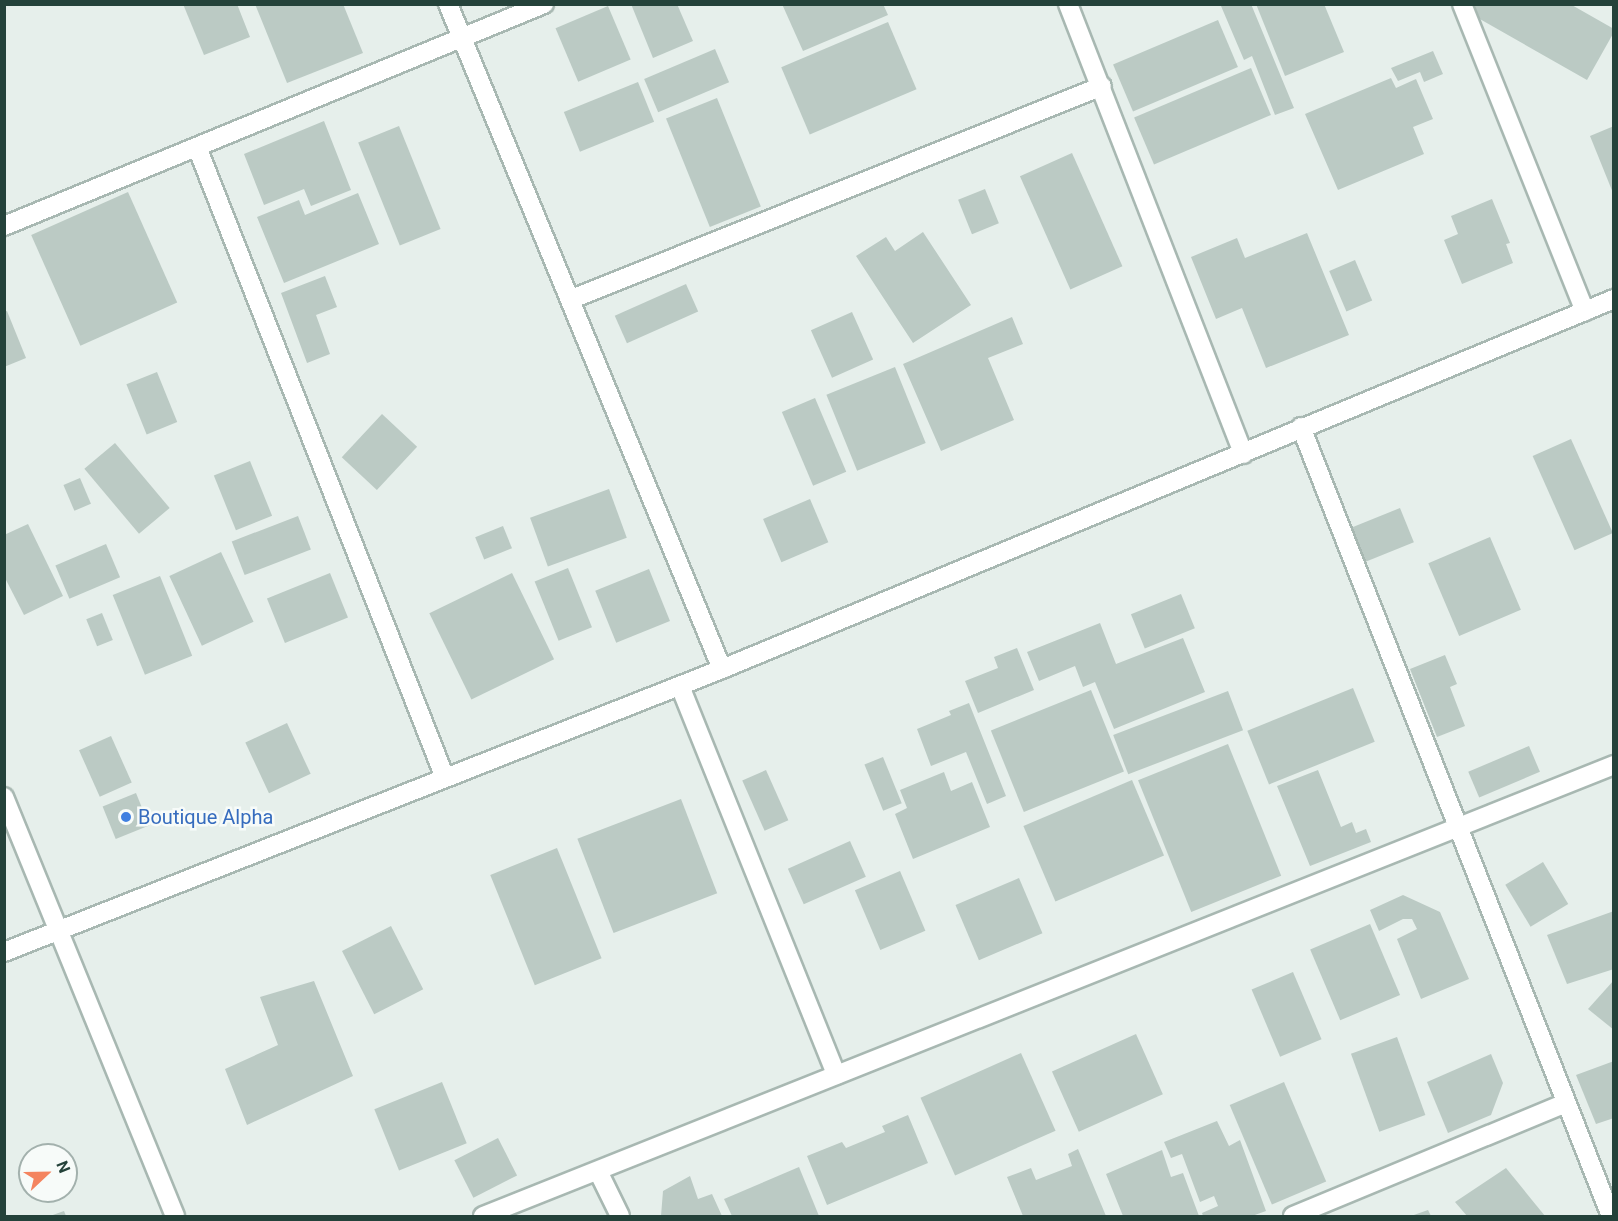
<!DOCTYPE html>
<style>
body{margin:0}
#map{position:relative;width:1618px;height:1221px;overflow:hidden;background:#e6efeb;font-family:Roboto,sans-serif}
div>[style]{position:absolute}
.building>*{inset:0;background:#bbcac4;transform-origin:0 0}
.roads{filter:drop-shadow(2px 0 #a8b8b2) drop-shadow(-2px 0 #a8b8b2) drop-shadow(0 2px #a8b8b2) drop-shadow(0 -2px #a8b8b2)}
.street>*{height:18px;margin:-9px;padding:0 9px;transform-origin:9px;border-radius:9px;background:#fff}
.dots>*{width:16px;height:16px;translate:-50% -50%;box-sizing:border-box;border:3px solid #f7fbf9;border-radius:50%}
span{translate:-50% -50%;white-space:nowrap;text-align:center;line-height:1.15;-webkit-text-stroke:5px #f7fbf9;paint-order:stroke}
.shop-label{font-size:20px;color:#366cbe}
.left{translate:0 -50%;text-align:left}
.frame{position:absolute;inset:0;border:6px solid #24423a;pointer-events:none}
.north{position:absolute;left:18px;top:1143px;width:60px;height:60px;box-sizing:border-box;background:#f7fbf9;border:2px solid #a3b1ad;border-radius:50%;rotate:68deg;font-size:16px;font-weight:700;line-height:24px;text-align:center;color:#24423a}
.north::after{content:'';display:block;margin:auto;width:21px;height:27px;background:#f4845f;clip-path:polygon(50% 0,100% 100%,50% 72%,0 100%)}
</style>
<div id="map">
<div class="building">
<i style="clip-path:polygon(183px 4px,237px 4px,250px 37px,204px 55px)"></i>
<i style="clip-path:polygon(255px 4px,343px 4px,363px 53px,287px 83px)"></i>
<i style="clip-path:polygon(631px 4px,677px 4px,693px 41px,653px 58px)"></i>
<i style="clip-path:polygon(782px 4px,883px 4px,888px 15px,803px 51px)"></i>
<i style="clip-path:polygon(1224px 4px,1251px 4px,1294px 108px,1275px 115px,1252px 56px,1244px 60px,1221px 6px)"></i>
<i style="clip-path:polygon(1256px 4px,1324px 4px,1344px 52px,1285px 76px)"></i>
<i style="clip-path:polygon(1471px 4px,1570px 4px,1614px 29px,1614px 32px,1587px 80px,1471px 14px,1476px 7px)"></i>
<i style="left:608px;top:6px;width:58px;height:57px;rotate:67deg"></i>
<i style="left:1218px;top:20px;width:51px;height:114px;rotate:67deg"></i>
<i style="left:888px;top:22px;width:73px;height:116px;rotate:67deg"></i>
<i style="left:715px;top:49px;width:36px;height:77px;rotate:67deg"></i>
<i style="clip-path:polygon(1433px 51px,1443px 74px,1424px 82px,1420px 72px,1398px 81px,1391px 68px)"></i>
<i style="left:1251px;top:68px;width:51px;height:127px;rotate:67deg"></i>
<i style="clip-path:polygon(1391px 78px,1396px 88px,1416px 79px,1433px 119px,1413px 127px,1424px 154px,1338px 190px,1305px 114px)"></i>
<i style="left:638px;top:82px;width:43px;height:80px;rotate:68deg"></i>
<i style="left:717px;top:98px;width:117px;height:55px;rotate:68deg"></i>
<i style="clip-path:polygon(324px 121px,351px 190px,311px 206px,304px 189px,264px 205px,244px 154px)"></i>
<i style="left:399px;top:126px;width:111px;height:44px;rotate:68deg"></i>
<i style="clip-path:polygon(1614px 126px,1614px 193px,1613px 193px,1590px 136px)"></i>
<i style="left:1072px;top:153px;width:124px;height:57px;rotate:66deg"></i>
<i style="left:985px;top:189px;width:37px;height:29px;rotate:68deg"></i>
<i style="left:128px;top:192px;width:121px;height:106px;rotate:66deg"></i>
<i style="clip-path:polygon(358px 193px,379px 244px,284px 283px,257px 217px,299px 200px,305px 215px)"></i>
<i style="clip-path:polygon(1492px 199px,1510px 243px,1506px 244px,1513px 263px,1462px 284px,1444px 240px,1458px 234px,1451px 216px)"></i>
<i style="clip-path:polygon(923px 232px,971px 305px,913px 343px,856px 256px,886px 237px,895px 251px)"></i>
<i style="clip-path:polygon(1307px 233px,1349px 335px,1266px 368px,1242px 308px,1216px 319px,1191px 257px,1237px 238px,1245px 258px)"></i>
<i style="left:1355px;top:260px;width:44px;height:28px;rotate:67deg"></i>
<i style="clip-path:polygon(325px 276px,337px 307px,316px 315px,330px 354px,307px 363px,281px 293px)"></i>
<i style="left:686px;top:284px;width:30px;height:78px;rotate:66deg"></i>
<i style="clip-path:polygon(7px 311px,26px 358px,4px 367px,4px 312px)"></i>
<i style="left:852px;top:312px;width:52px;height:45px;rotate:66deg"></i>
<i style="clip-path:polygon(1012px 317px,1023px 344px,988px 358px,1014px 420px,941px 451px,903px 364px)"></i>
<i style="left:895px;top:367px;width:82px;height:74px;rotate:68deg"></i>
<i style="left:157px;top:372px;width:54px;height:33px;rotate:68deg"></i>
<i style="left:815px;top:398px;width:80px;height:36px;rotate:67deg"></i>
<i style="left:382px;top:414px;width:48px;height:59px;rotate:43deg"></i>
<i style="left:1571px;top:439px;width:103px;height:42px;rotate:66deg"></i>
<i style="left:115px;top:443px;width:85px;height:40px;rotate:50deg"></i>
<i style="left:250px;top:461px;width:59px;height:39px;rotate:68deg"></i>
<i style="left:80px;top:478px;width:28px;height:18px;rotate:67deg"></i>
<i style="left:609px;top:489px;width:52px;height:84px;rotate:70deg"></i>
<i style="left:810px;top:499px;width:47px;height:51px;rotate:67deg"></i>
<i style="left:1400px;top:508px;width:37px;height:54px;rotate:68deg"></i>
<i style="left:298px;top:516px;width:36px;height:71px;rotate:69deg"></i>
<i style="clip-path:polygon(28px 524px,63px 596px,24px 615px,4px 576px,4px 535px)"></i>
<i style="left:503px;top:526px;width:24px;height:30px;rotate:68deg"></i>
<i style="left:1490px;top:537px;width:79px;height:67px;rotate:67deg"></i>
<i style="left:106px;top:544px;width:36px;height:55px;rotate:67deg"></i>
<i style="left:221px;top:552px;width:77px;height:57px;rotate:65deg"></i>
<i style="left:568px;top:568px;width:64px;height:36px;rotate:68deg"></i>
<i style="left:649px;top:569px;width:56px;height:58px;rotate:68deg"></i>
<i style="left:330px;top:573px;width:48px;height:68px;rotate:68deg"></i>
<i style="left:512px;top:573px;width:96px;height:92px;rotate:64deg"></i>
<i style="left:160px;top:576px;width:86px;height:51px;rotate:68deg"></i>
<i style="left:1181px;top:594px;width:37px;height:54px;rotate:68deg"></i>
<i style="left:102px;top:613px;width:29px;height:17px;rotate:68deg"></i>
<i style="clip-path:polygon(1100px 623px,1116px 664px,1183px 638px,1205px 692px,1114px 729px,1095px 682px,1083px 687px,1075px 666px,1039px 681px,1027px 652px)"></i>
<i style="clip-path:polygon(1017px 648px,1034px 690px,978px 713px,965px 681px,998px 668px,994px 657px)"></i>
<i style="clip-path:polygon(1445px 655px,1457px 684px,1450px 687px,1465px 726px,1437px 737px,1410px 669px)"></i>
<i style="left:1353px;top:688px;width:58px;height:114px;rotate:68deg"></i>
<i style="left:1091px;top:690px;width:88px;height:108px;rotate:68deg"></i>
<i style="left:1228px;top:691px;width:42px;height:123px;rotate:69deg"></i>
<i style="clip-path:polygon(969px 703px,1006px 796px,987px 804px,966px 752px,931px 766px,917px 729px,951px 715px,949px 711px)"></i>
<i style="left:287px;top:723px;width:56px;height:46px;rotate:65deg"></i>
<i style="left:111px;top:736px;width:51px;height:35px;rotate:66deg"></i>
<i style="left:1228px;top:744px;width:142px;height:97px;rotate:68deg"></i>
<i style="left:1529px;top:746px;width:28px;height:66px;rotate:67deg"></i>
<i style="left:883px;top:757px;width:50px;height:20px;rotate:68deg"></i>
<i style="left:766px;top:770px;width:55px;height:26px;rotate:66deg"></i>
<i style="clip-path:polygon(1318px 770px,1341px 827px,1352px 822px,1356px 833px,1366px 829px,1371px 842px,1310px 866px,1277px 786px)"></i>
<i style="clip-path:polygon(944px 772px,951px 791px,972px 782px,990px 827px,913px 859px,895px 814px,907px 808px,900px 790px)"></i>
<i style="left:1132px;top:780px;width:82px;height:118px;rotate:67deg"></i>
<i style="left:136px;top:793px;width:35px;height:36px;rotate:68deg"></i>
<i style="left:681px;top:799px;width:101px;height:111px;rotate:69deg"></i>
<i style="left:850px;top:841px;width:39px;height:68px;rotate:66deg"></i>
<i style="left:557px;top:848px;width:119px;height:72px;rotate:68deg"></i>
<i style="left:1543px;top:862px;width:49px;height:44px;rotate:59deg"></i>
<i style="left:900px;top:871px;width:65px;height:49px;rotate:67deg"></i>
<i style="left:1019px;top:878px;width:60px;height:69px;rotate:67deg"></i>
<i style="clip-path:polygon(1403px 895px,1440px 912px,1469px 979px,1421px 999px,1397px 939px,1417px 929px,1412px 919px,1403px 919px,1379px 931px,1370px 910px)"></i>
<i style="clip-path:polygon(1614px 911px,1614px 969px,1567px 984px,1547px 935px)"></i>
<i style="left:1370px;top:924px;width:77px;height:65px;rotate:67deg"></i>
<i style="left:391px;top:926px;width:71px;height:55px;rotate:63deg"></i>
<i style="left:1293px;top:972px;width:73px;height:45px;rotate:67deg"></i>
<i style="clip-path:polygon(1614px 980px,1614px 1030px,1588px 1009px)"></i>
<i style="clip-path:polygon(314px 981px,353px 1076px,247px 1125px,225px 1069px,278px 1045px,260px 997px)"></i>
<i style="left:1136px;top:1034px;width:66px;height:92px;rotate:66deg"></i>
<i style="left:1397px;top:1037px;width:83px;height:49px;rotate:70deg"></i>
<i style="left:1021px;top:1053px;width:85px;height:110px;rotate:66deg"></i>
<i style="clip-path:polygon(1491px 1054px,1503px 1083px,1491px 1115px,1448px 1133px,1427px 1082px)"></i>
<i style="clip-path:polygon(1614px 1061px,1614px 1118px,1596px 1124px,1576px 1075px)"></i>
<i style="left:442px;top:1082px;width:66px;height:73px;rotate:68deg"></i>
<i style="left:1284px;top:1082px;width:108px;height:59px;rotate:67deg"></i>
<i style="clip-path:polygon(908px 1115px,928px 1163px,827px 1205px,807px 1156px,842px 1142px,846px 1148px,885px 1132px,882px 1126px)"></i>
<i style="clip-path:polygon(1217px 1121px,1229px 1146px,1240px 1140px,1266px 1211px,1252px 1216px,1203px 1216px,1202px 1213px,1218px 1206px,1214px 1196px,1200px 1202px,1182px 1154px,1171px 1158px,1164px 1142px)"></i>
<i style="left:498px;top:1138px;width:42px;height:49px;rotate:63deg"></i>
<i style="clip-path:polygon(1078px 1149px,1106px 1216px,1023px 1216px,1007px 1177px,1031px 1168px,1036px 1180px,1072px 1166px,1068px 1154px)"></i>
<i style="clip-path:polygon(1162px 1150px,1171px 1177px,1183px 1173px,1199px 1216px,1123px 1216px,1106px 1174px)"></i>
<i style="clip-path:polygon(799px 1167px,819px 1216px,732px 1216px,724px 1199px)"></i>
<i style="clip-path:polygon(1506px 1168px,1545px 1216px,1467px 1216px,1455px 1202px)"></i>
<i style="clip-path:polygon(690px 1176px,698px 1199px,712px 1194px,722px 1216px,661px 1216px,663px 1191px)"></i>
<i style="clip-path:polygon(1428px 1210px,1431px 1216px,1411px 1216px)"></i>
<i style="clip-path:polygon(64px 1211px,66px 1216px,50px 1216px)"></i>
</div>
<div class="roads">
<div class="street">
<i style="left:448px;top:4px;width:719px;rotate:67.61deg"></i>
<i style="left:1068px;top:4px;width:483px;rotate:68.7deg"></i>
<i style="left:1462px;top:4px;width:331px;rotate:68.2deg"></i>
<i style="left:197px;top:147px;width:678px;rotate:68.54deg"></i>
<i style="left:4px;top:226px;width:584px;rotate:-22.35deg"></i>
<i style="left:572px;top:299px;width:571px;rotate:-21.89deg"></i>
<i style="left:1301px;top:427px;width:848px;rotate:68.55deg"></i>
<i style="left:680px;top:686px;width:419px;rotate:68.1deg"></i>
<i style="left:4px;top:797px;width:453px;rotate:67.8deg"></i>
<i style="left:4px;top:952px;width:772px;rotate:-21.51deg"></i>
<i style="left:722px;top:669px;width:966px;rotate:-22.53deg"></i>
<i style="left:598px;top:1171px;width:50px;rotate:63.9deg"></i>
<i style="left:483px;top:1216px;width:1218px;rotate:-21.74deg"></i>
<i style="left:1293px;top:1216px;width:295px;rotate:-22.5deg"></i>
</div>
</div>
<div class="dots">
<i style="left:126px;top:817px;background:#3f7fe0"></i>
</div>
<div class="shop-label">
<span class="left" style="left:138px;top:817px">Boutique Alpha</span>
</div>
<div class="frame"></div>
<div class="north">N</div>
</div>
